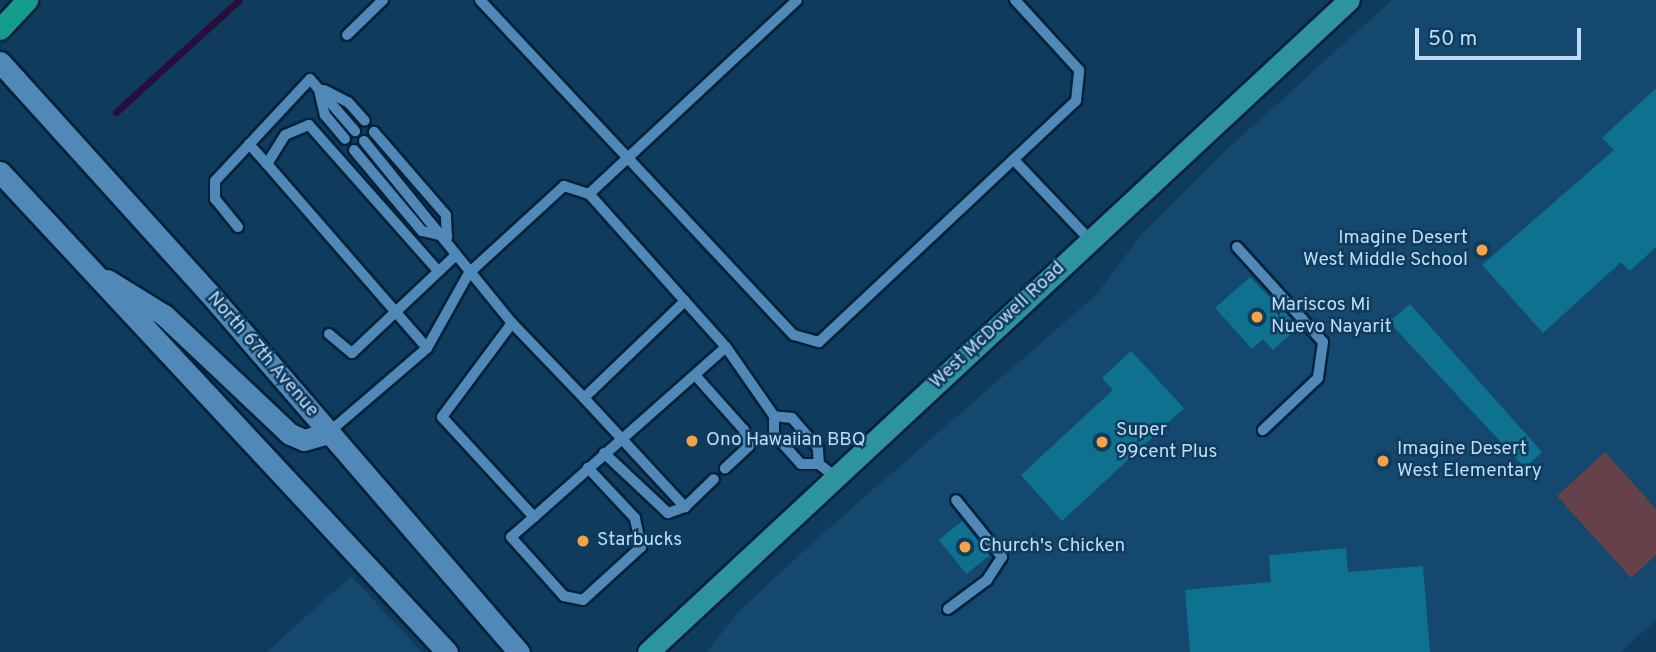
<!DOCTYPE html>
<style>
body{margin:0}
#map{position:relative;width:1656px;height:652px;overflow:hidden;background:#0f3c5d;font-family:Overpass,sans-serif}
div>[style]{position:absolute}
.built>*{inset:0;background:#15486e}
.green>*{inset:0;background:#654149}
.stream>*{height:7px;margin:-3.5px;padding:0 3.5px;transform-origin:3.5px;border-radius:3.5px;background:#270e3c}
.building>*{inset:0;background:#0d718f;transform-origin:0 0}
.roads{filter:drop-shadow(2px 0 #032239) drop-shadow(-2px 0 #032239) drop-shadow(0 2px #032239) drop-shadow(0 -2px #032239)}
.lane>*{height:10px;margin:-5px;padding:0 5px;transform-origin:5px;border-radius:5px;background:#5088b8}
.secondary>*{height:21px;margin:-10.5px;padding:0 10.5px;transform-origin:10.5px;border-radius:10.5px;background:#5088b8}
.primary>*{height:21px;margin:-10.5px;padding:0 10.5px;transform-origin:10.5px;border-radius:10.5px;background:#2d939f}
.highway>*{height:21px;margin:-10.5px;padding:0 10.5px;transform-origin:10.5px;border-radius:10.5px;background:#169b8f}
.dots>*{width:19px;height:19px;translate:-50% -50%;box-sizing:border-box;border:4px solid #0f3c5d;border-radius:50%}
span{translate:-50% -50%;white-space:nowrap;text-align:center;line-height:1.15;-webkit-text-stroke:5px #0f3c5d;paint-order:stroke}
.poi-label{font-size:19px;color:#bfdcf6}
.right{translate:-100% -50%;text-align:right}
.left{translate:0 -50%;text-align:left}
.street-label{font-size:19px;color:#bfdcf6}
.scale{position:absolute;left:1415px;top:28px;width:166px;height:32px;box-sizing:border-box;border:4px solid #bfdcf6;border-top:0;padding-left:9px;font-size:21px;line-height:24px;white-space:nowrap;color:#bfdcf6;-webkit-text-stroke:5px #0f3c5d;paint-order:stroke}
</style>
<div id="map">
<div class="built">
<i style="clip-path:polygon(1392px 0,1656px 0,1656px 620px,1621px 652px,707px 652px,738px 612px,828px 529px,1096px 295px,1142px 234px,1221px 155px)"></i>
<i style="clip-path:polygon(351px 576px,422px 652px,267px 652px)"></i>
</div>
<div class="green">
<i style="clip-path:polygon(1605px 452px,1656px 509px,1656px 555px,1631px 578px,1557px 496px)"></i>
</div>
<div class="stream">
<i style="left:116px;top:112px;width:166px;rotate:-42.3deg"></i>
</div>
<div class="building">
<i style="clip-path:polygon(1656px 88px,1656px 247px,1630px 271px,1621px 262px,1543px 333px,1482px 265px,1614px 150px,1602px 138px)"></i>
<i style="clip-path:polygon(1250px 277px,1299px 327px,1273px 350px,1263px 339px,1252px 349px,1215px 308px)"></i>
<i style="clip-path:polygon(1410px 304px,1542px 452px,1525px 468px,1389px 322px)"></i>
<i style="clip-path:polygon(1131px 351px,1184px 408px,1062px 521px,1021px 475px,1113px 390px,1102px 378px)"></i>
<i style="left:962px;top:521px;width:44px;height:30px;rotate:51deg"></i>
<i style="clip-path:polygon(1346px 548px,1348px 572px,1423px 566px,1430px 652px,1190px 652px,1185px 590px,1271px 582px,1269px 555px)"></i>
</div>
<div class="roads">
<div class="lane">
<i style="left:480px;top:0;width:459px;rotate:46.9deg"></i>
<i style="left:794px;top:335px;width:26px;rotate:16deg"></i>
<i style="left:819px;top:342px;width:352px;rotate:-43.2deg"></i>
<i style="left:1076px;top:101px;width:31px;rotate:-84deg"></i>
<i style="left:1079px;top:70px;width:95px;rotate:-132.4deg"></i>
<i style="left:347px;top:35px;width:50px;rotate:-44.2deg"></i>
<i style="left:319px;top:90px;width:26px;rotate:77deg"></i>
<i style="left:325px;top:115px;width:31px;rotate:50deg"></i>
<i style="left:324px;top:90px;width:27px;rotate:27deg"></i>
<i style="left:348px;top:102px;width:25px;rotate:48deg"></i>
<i style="left:364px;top:141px;width:235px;rotate:50.9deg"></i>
<i style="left:249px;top:144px;width:27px;rotate:48deg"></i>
<i style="left:354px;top:150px;width:106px;rotate:50deg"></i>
<i style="left:422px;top:231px;width:26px;rotate:13deg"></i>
<i style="left:447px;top:237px;width:22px;rotate:-93deg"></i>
<i style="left:446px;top:215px;width:110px;rotate:-130.9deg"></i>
<i style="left:1015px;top:161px;width:109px;rotate:46.5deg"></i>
<i style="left:238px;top:227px;width:36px;rotate:-129deg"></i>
<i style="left:215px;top:199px;width:18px;rotate:-90deg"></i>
<i style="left:215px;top:181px;width:139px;rotate:-47deg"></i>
<i style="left:310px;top:79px;width:69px;rotate:49.1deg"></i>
<i style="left:1237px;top:247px;width:128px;rotate:47.8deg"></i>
<i style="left:1323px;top:342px;width:36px;rotate:98deg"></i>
<i style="left:1318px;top:378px;width:76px;rotate:136.6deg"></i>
<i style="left:685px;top:301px;width:140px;rotate:136.2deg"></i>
<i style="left:584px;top:398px;width:104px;rotate:-133.8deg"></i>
<i style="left:512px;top:323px;width:117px;rotate:126.7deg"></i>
<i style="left:442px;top:417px;width:136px;rotate:47.4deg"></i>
<i style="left:534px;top:517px;width:256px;rotate:-41.5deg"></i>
<i style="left:329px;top:334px;width:30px;rotate:40deg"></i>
<i style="left:352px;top:353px;width:141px;rotate:-43.3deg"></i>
<i style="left:427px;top:348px;width:244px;rotate:-131deg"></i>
<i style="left:267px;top:164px;width:34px;rotate:-58deg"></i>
<i style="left:285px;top:135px;width:26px;rotate:-23deg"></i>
<i style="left:309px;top:125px;width:195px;rotate:48.5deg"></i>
<i style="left:695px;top:375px;width:74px;rotate:48.3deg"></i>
<i style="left:744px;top:430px;width:17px;rotate:73deg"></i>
<i style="left:749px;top:446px;width:33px;rotate:137deg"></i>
<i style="left:584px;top:398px;width:149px;rotate:47.2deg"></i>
<i style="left:774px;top:416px;width:84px;rotate:-124.8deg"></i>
<i style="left:726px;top:347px;width:205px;rotate:-131.8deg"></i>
<i style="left:589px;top:194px;width:284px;rotate:-43deg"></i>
<i style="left:328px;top:433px;width:130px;rotate:-40.6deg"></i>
<i style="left:427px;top:348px;width:86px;rotate:-60.8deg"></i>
<i style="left:469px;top:273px;width:129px;rotate:-42.5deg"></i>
<i style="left:564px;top:186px;width:26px;rotate:18deg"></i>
<i style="left:604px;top:453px;width:88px;rotate:43.2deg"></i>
<i style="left:668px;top:513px;width:18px;rotate:-19deg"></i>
<i style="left:685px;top:507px;width:40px;rotate:-44deg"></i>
<i style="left:819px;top:464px;width:16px;rotate:-94deg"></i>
<i style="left:818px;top:448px;width:40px;rotate:-131deg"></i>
<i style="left:792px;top:418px;width:18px;rotate:-174deg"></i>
<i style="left:774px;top:416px;width:18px;rotate:90deg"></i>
<i style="left:774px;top:434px;width:40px;rotate:48deg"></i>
<i style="left:801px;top:464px;width:18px"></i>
<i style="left:819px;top:464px;width:21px;rotate:39deg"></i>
<i style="left:534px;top:517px;width:30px;rotate:139deg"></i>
<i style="left:511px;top:537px;width:79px;rotate:48.1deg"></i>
<i style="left:564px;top:596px;width:19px;rotate:12deg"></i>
<i style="left:583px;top:600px;width:79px;rotate:-42.4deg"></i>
<i style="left:641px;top:547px;width:30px;rotate:-102deg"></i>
<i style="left:635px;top:518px;width:69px;rotate:-133.2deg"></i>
<i style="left:948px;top:609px;width:49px;rotate:-36.6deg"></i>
<i style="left:987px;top:580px;width:27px;rotate:-57deg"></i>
<i style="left:1002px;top:557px;width:73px;rotate:-128.9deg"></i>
</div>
<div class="secondary">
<i style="left:0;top:62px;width:310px;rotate:47.9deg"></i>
<i style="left:208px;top:292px;width:476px;rotate:49.2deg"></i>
<i style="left:0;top:172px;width:656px;rotate:47.04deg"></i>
<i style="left:107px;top:280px;width:67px;rotate:31.6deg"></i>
<i style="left:164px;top:315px;width:173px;rotate:43.4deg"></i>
<i style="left:290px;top:434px;width:15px;rotate:23deg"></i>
<i style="left:304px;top:440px;width:25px;rotate:-16deg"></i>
</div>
<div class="primary">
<i style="left:648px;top:652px;width:957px;rotate:-42.93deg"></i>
</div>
<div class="highway">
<i style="left:0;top:29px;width:40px;rotate:-47deg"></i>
</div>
</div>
<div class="dots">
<i style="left:1482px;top:250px;background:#f5a246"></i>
<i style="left:1257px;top:317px;background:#f5a246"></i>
<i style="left:692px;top:441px;background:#f5a246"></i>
<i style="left:1102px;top:442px;background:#f5a246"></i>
<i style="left:1383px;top:461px;background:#f5a246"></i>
<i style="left:583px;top:541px;background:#f5a246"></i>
<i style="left:965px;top:547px;background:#f5a246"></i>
</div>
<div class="poi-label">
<span class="right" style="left:1468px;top:250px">Imagine Desert<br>West Middle School</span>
<span class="left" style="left:1271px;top:317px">Mariscos Mi<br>Nuevo Nayarit</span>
<span class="left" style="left:1116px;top:442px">Super<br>99cent Plus</span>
<span class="left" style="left:706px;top:441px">Ono Hawaiian BBQ</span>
<span class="left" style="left:1397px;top:461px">Imagine Desert<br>West Elementary</span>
<span class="left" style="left:597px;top:541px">Starbucks</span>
<span class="left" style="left:979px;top:547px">Church's Chicken</span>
</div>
<div class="street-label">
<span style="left:998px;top:326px;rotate:-43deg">West McDowell Road</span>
<span style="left:262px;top:355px;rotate:49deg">North 67th Avenue</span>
</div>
<div class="scale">50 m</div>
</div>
